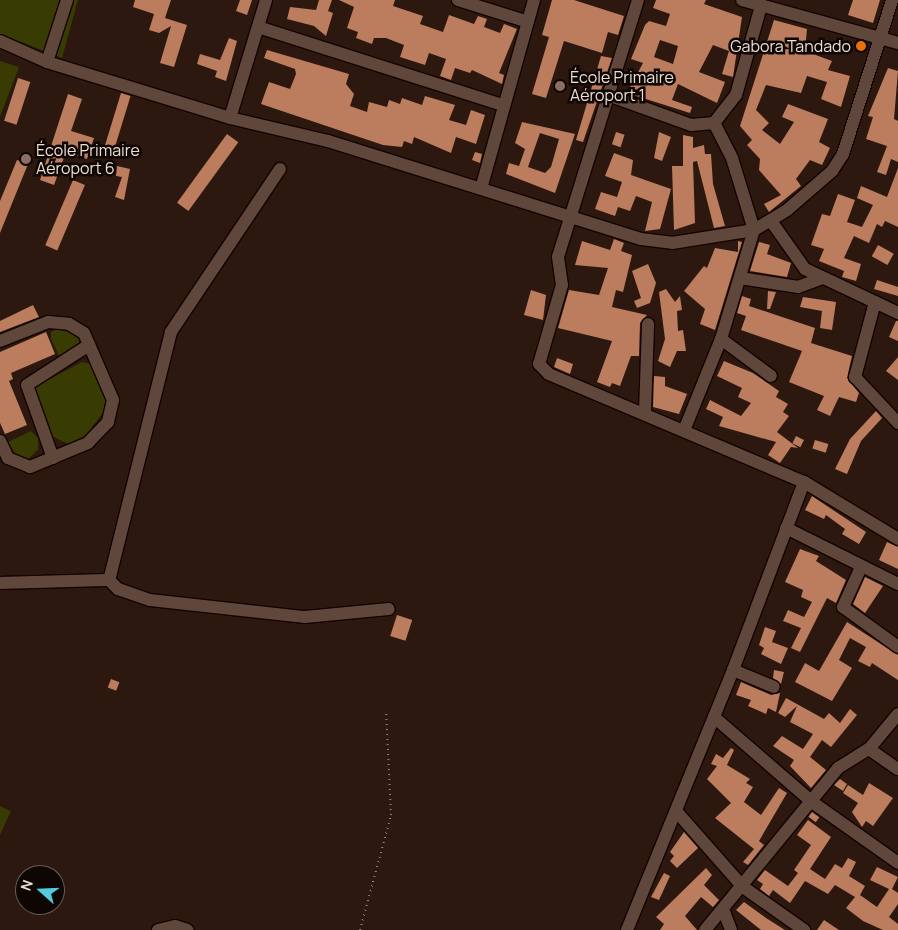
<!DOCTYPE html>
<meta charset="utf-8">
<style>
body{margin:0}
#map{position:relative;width:898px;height:930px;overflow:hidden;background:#2c180e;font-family:Manrope,sans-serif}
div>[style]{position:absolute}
.green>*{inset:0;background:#383b02}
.building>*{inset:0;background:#bc7c5e;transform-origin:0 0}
.path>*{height:2px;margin-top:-1px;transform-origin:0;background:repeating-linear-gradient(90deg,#93827a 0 1px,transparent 0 5px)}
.roads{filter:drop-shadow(1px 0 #140300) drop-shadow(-1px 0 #140300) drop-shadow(0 1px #140300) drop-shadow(0 -1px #140300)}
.minor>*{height:12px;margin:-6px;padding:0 6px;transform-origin:6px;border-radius:6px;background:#5f473c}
.dots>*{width:14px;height:14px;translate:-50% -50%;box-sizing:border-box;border:2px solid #0e0603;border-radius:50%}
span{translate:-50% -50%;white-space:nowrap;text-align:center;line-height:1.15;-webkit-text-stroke:5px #0e0603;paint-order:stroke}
.poi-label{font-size:16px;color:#ecddd6}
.right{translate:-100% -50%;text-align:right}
.left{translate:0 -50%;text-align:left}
.north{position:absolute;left:15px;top:865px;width:50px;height:50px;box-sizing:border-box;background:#0e0603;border:1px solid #675c57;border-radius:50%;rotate:290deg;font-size:14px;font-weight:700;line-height:20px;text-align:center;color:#ecddd6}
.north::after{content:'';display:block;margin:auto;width:18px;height:22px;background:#54cadd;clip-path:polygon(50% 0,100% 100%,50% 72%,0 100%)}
</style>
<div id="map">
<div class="green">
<i style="clip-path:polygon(0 0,78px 0,62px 58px,0 34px)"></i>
<i style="clip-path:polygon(0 61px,19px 67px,0 117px)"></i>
<i style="clip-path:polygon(57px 329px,79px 335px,79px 346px,67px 355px,59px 356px,51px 339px,51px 332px)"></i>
<i style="clip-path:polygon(82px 362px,92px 364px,106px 399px,105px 410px,86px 435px,68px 444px,52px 436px,33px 388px)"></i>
<i style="clip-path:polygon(31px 431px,38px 438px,38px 450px,28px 459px,17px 457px,8px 442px)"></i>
<i style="clip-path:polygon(0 806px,11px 811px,0 835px)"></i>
</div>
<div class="building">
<i style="clip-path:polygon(135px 0,171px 0,165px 18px,187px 25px,174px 67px,160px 63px,171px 26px,159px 33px,149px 30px,154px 14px,133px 7px)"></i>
<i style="clip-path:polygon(240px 0,252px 0,247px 15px,236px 11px)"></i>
<i style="clip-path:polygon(319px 0,332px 0,328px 11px,333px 13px,326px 36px,314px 26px,287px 19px,290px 7px,316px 10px)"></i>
<i style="clip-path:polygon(339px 0,395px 0,393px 6px,423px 16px,420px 24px,443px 32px,449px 15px,474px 24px,478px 16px,487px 19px,484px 27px,500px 33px,504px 24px,517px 29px,499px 73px,504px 75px,502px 84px,472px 70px,470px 73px,455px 68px,451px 80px,440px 76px,446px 59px,429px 53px,425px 65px,400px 57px,404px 45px,386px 38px,374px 38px,372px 44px,356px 38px,358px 32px,347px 28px,354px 7px)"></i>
<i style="clip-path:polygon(552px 0,574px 0,624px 16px,618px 35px,608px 32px,602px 53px,564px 41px,546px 98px,532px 94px,549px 37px,542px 35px)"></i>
<i style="clip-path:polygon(evenodd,656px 0,706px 0,704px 4px,742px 17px,733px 77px,722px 74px,729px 51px,713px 45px,699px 72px,725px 82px,717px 103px,678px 84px,672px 100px,692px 107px,690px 113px,627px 93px,643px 63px,631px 59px,645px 25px,649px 21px,666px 26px,670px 14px,653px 8px,656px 0,660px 40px,678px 46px,673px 64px,654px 57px,660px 40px)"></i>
<i style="clip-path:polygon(853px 0,880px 0,873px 23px,848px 15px)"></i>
<i style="clip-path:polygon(774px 20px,807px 29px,805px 51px,832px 61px,828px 70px,850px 76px,841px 107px,821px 99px,827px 82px,807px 76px,801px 93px,766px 85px,756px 110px,769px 123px,762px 130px,780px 144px,794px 122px,782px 117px,788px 104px,828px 119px,819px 142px,830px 148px,822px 165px,810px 160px,796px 179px,801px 186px,769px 212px,764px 204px,781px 195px,759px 170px,760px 159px,747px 145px,752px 140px,740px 126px)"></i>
<i style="clip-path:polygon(229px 38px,237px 41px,226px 81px,215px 77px,217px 71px,197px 64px,200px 54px,220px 60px)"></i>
<i style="clip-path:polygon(267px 50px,349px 74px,346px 84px,354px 94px,350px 106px,367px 112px,369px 102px,387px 107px,389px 100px,400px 104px,402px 98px,422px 105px,425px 96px,455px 105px,449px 120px,466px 125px,471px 110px,485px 115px,476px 144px,456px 137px,451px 153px,414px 137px,412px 144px,404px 141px,402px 147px,383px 145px,261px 104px,269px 82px,290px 89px,296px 74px,295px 69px,264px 58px)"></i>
<i style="clip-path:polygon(601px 56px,612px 58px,583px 142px,576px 140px)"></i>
<i style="clip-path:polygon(888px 68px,898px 71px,894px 119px,898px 121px,898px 162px,891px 159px,886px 175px,877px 172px,887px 146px,866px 139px,873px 117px,868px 116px)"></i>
<i style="left:18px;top:78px;width:13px;height:45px;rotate:18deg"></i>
<i style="left:121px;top:93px;width:10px;height:61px;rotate:17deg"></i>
<i style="clip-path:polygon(68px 94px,82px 99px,71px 131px,94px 138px,87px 159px,66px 152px,54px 185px,40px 180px)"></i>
<i style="clip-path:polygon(evenodd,522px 122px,575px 134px,555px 193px,506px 174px,509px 163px,519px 166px,525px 149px,515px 143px,522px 122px,540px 133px,559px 139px,551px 167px,545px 173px,528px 167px,540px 133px)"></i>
<i style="left:616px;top:132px;width:9px;height:13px;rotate:18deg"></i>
<i style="clip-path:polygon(659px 132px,671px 137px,662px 161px,654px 158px)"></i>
<i style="left:227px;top:134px;width:14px;height:85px;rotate:36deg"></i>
<i style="clip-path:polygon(683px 135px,693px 137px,693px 148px,704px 145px,705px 154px,711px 154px,713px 184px,725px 226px,714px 228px,697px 161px,693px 162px,695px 223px,674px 230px,672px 166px,683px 166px)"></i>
<i style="clip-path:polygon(475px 152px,482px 154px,480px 163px,472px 160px)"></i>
<i style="clip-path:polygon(614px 153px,633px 160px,631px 175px,671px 189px,660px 229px,645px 231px,652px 202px,636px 196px,630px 211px,618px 207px,615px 216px,595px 209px,601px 192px,617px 197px,622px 182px,605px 176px)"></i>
<i style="clip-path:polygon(17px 160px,28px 164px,0 233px,0 201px)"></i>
<i style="clip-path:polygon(117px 166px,130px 169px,124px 200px,115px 197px,122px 177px,116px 176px)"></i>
<i style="clip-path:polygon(898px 168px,898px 227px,885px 221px,882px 227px,877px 224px,869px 243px,854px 236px,844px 258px,861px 264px,856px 281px,842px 277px,844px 271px,819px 261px,824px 249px,811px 245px,822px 214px,830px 216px,838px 194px,855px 200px,847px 222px,862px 227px,873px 205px,857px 198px,861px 186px,887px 197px)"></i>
<i style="left:73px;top:180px;width:13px;height:71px;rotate:23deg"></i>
<i style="clip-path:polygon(614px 239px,624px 243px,621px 251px,632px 255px,623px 292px,616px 290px,612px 307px,647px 315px,640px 323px,639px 356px,631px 356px,620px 386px,612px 383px,610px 387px,597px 382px,612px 341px,558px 328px,569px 290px,599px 295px,608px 268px,575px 265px,582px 241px,610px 250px)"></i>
<i style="clip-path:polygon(738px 241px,742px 242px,715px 330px,700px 324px,705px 309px,684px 291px,704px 266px,707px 268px,715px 248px,738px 252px)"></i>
<i style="clip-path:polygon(759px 242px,770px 245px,767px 254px,791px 263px,787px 277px,750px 271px)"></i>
<i style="left:878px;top:245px;width:18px;height:13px;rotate:29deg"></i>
<i style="clip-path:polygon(648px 264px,656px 283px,650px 303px,637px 308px,634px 301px,641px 298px,632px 271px)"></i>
<i style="clip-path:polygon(877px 280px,898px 287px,898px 296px,874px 289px)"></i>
<i style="clip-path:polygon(666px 289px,675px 302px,680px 296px,682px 310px,677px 311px,678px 331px,683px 330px,686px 351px,677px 351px,670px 367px,658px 361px,665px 339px,659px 292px)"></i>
<i style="clip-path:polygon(531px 290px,546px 295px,543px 320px,524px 315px)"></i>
<i style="clip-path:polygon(768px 291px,776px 292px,770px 309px,767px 309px)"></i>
<i style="clip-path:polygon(742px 296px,751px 299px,749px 306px,815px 328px,811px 343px,852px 356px,847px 378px,859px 393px,856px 402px,839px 397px,830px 416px,817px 410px,824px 396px,789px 382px,802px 351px,741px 330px,746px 316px,737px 313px)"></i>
<i style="clip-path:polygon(803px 297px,836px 302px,832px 330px,820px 328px,822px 311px,800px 307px)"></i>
<i style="clip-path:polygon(33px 305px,39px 317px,0 332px,0 321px)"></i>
<i style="clip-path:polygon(896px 321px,898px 321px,898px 341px,889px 337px)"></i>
<i style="clip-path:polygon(46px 332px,55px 354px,11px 373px,13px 379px,9px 381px,27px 425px,5px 434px,0 423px,0 352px)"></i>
<i style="clip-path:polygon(898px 357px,898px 380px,886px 371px)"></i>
<i style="clip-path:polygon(557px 358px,573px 364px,570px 374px,554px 367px)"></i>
<i style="clip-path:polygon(724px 361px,753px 373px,779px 391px,776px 397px,788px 404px,783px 412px,789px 416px,777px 432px,798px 448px,791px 447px,780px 463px,768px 455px,776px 442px,719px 426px,723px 417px,706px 409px,710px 400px,741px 416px,751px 403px,738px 397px,742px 388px,717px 376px)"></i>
<i style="clip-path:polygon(654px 376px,665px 377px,665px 386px,687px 394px,679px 414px,653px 407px)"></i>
<i style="clip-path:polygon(876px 411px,882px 418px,861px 441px,847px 474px,835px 469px,850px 439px)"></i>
<i style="left:796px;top:436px;width:9px;height:8px;rotate:27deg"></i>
<i style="left:815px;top:440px;width:14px;height:9px;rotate:17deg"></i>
<i style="clip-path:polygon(812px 496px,866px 532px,859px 544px,842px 534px,845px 529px,826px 515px,824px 519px,805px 510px)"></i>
<i style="clip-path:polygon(887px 542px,898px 547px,898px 569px,879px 560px)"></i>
<i style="clip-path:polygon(800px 549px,819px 556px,816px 561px,846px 580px,836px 603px,827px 598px,800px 652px,791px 648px,801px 628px,783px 621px,788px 610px,804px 617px,812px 602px,801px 597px,803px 590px,785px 582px)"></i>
<i style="clip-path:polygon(865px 577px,883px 586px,865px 613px,853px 604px)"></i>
<i style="left:397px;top:615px;width:16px;height:22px;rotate:18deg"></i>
<i style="clip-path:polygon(847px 622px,898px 655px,898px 680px,872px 663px,870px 667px,858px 661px,866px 647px,850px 638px,839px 660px,852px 668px,832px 701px,795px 682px,805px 663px,819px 671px)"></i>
<i style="clip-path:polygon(765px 627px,776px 631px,772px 642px,788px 648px,781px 664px,761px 654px,764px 648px,759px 645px)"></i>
<i style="clip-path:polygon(774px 670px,784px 672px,781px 684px,773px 678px)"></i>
<i style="left:111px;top:679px;width:9px;height:9px;rotate:21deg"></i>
<i style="clip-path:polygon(741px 682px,771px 695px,780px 693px,776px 712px,768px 708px,766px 714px,748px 706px,751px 700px,736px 695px)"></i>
<i style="clip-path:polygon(786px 698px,824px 719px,829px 713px,840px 723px,850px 709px,857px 715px,831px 747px,822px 740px,810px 757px,826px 770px,811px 788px,790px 766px,794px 760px,773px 746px,782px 736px,803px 749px,813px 734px,790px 722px,797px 706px,785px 717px,778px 713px)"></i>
<i style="clip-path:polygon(731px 748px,734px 750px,727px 765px,750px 779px,746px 783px,753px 787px,744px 802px,761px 815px,779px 788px,787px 793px,759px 841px,764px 845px,748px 865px,743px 862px,754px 849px,715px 818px,731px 803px,707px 779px,717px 766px,711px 764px,716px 754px,723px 758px)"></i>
<i style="clip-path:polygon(840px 779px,847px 784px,843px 791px,834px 785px)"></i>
<i style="clip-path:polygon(869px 783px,893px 798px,873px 826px,866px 821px,862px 827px,852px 812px,858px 803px,843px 793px,848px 785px,863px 795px)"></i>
<i style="left:812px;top:812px;width:9px;height:6px;rotate:36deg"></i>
<i style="clip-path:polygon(808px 820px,831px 837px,810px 869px,825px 879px,835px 864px,842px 868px,848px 858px,856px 862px,849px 876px,865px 886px,860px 895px,877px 907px,889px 889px,870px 880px,877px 867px,898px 877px,892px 889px,898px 893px,898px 904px,889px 917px,898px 924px,898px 930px,883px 930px,863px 921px,846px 908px,855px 897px,835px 885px,828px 894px,805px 881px,790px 903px,773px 890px,769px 896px,760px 889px,763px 884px,757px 880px,765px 870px,788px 886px,798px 873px,794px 870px,811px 845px,797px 835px)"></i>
<i style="clip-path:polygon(684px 832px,698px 848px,677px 868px,670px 861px,674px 856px,670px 852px)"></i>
<i style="clip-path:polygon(706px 868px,712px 875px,704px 885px,719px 900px,713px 907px,701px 897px,685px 916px,697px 930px,660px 930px,664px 924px,656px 917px)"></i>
<i style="clip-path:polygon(664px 873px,670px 876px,659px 900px,651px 897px)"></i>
<i style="clip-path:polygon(744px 902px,766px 918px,785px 930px,761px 930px,736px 910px)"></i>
<i style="clip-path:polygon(824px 920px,839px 930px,817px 930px)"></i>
</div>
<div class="path">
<i style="left:360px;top:930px;width:119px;rotate:-74.9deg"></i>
<i style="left:391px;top:815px;width:105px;rotate:-92.7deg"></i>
</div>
<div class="roads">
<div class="minor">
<i style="left:458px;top:0;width:73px;rotate:17.4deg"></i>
<i style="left:638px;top:0;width:269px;rotate:107.3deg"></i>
<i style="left:558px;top:257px;width:28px;rotate:82deg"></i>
<i style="left:562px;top:285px;width:82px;rotate:106.2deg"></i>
<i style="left:539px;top:364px;width:14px;rotate:45deg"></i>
<i style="left:549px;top:374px;width:277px;rotate:23deg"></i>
<i style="left:804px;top:482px;width:110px;rotate:31.2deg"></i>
<i style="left:742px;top:0;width:162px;rotate:15.4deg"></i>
<i style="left:258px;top:27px;width:257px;rotate:17.7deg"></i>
<i style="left:0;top:41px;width:51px;rotate:24.1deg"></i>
<i style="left:47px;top:62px;width:191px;rotate:17deg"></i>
<i style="left:230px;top:118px;width:101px;rotate:13.2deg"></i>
<i style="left:328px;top:141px;width:328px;rotate:17.4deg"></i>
<i style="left:641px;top:239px;width:31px;rotate:7deg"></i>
<i style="left:672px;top:243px;width:83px;rotate:-9deg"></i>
<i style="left:754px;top:230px;width:39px;rotate:-31deg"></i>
<i style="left:787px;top:210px;width:60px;rotate:-40.9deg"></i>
<i style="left:832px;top:171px;width:20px;rotate:-57deg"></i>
<i style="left:843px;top:154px;width:162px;rotate:-72.3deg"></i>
<i style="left:47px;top:62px;width:65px;rotate:-72.1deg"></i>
<i style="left:608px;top:95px;width:88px;rotate:19.9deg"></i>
<i style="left:691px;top:125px;width:23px;rotate:-5deg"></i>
<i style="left:714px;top:123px;width:36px;rotate:-52deg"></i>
<i style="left:736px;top:95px;width:92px;rotate:-74.3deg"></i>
<i style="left:230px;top:118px;width:123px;rotate:-73deg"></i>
<i style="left:280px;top:169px;width:196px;rotate:123.8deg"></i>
<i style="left:171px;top:332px;width:256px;rotate:104deg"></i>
<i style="left:109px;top:580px;width:13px;rotate:45deg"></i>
<i style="left:118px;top:589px;width:34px;rotate:19deg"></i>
<i style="left:150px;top:600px;width:156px;rotate:6.3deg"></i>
<i style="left:305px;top:617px;width:84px;rotate:-5.4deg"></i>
<i style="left:482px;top:185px;width:192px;rotate:-74.3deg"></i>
<i style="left:771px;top:221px;width:59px;rotate:54.7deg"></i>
<i style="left:805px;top:269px;width:103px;rotate:25.3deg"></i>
<i style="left:740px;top:278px;width:59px;rotate:8.8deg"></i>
<i style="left:798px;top:287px;width:23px;rotate:-20deg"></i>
<i style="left:875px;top:302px;width:78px;rotate:104.9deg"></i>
<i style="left:855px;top:377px;width:63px;rotate:46.9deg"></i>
<i style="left:721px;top:339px;width:62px;rotate:36.5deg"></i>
<i style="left:0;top:341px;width:52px;rotate:-21.6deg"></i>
<i style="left:48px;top:322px;width:21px;rotate:5deg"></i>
<i style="left:69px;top:324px;width:17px;rotate:31deg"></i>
<i style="left:84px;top:333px;width:73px;rotate:66.6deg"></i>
<i style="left:113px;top:400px;width:23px;rotate:103deg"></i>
<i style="left:108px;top:422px;width:29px;rotate:134deg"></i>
<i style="left:88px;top:443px;width:63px;rotate:157.5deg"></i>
<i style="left:30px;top:467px;width:24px;rotate:-158deg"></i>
<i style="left:8px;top:458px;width:19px;rotate:-115deg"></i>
<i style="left:645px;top:412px;width:88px;rotate:-88deg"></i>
<i style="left:685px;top:428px;width:96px;rotate:-68deg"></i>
<i style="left:721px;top:339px;width:114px;rotate:-73.2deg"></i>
<i style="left:754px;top:230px;width:75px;rotate:-107deg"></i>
<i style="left:732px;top:158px;width:39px;rotate:-117deg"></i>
<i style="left:53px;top:458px;width:77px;rotate:-109.6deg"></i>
<i style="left:27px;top:385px;width:74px;rotate:-32.8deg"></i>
<i style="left:786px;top:528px;width:125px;rotate:26.6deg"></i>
<i style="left:861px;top:567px;width:44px;rotate:114.2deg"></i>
<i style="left:843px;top:607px;width:68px;rotate:36deg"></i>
<i style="left:0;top:583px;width:109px;rotate:-1.6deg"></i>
<i style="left:733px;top:670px;width:44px;rotate:22.5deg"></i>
<i style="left:714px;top:717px;width:130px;rotate:40.9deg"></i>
<i style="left:812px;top:802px;width:105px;rotate:35.3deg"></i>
<i style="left:869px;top:749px;width:35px;rotate:35deg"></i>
<i style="left:676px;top:811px;width:101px;rotate:48.6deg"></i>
<i style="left:743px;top:887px;width:75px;rotate:35.2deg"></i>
<i style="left:723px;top:909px;width:22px;rotate:69deg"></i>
<i style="left:158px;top:930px;width:17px;rotate:-13deg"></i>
<i style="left:175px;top:926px;width:13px;rotate:18deg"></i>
<i style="left:627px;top:930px;width:281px;rotate:-67.8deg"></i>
<i style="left:733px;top:670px;width:201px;rotate:-69.3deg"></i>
<i style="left:705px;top:930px;width:210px;rotate:-50.6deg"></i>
<i style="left:838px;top:768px;width:36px;rotate:-32deg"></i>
<i style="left:869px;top:749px;width:45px;rotate:-50.4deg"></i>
</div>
</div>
<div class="dots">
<i style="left:861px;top:46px;background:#e8710a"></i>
<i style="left:560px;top:86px;background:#8d6e63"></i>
<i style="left:26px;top:159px;background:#8d6e63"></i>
</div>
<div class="poi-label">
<span class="right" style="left:851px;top:46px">Gabora Tandado</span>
<span class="left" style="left:570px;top:86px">École Primaire<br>Aéroport 1</span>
<span class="left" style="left:36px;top:159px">École Primaire<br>Aéroport 6</span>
</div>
<div class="north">N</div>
</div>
